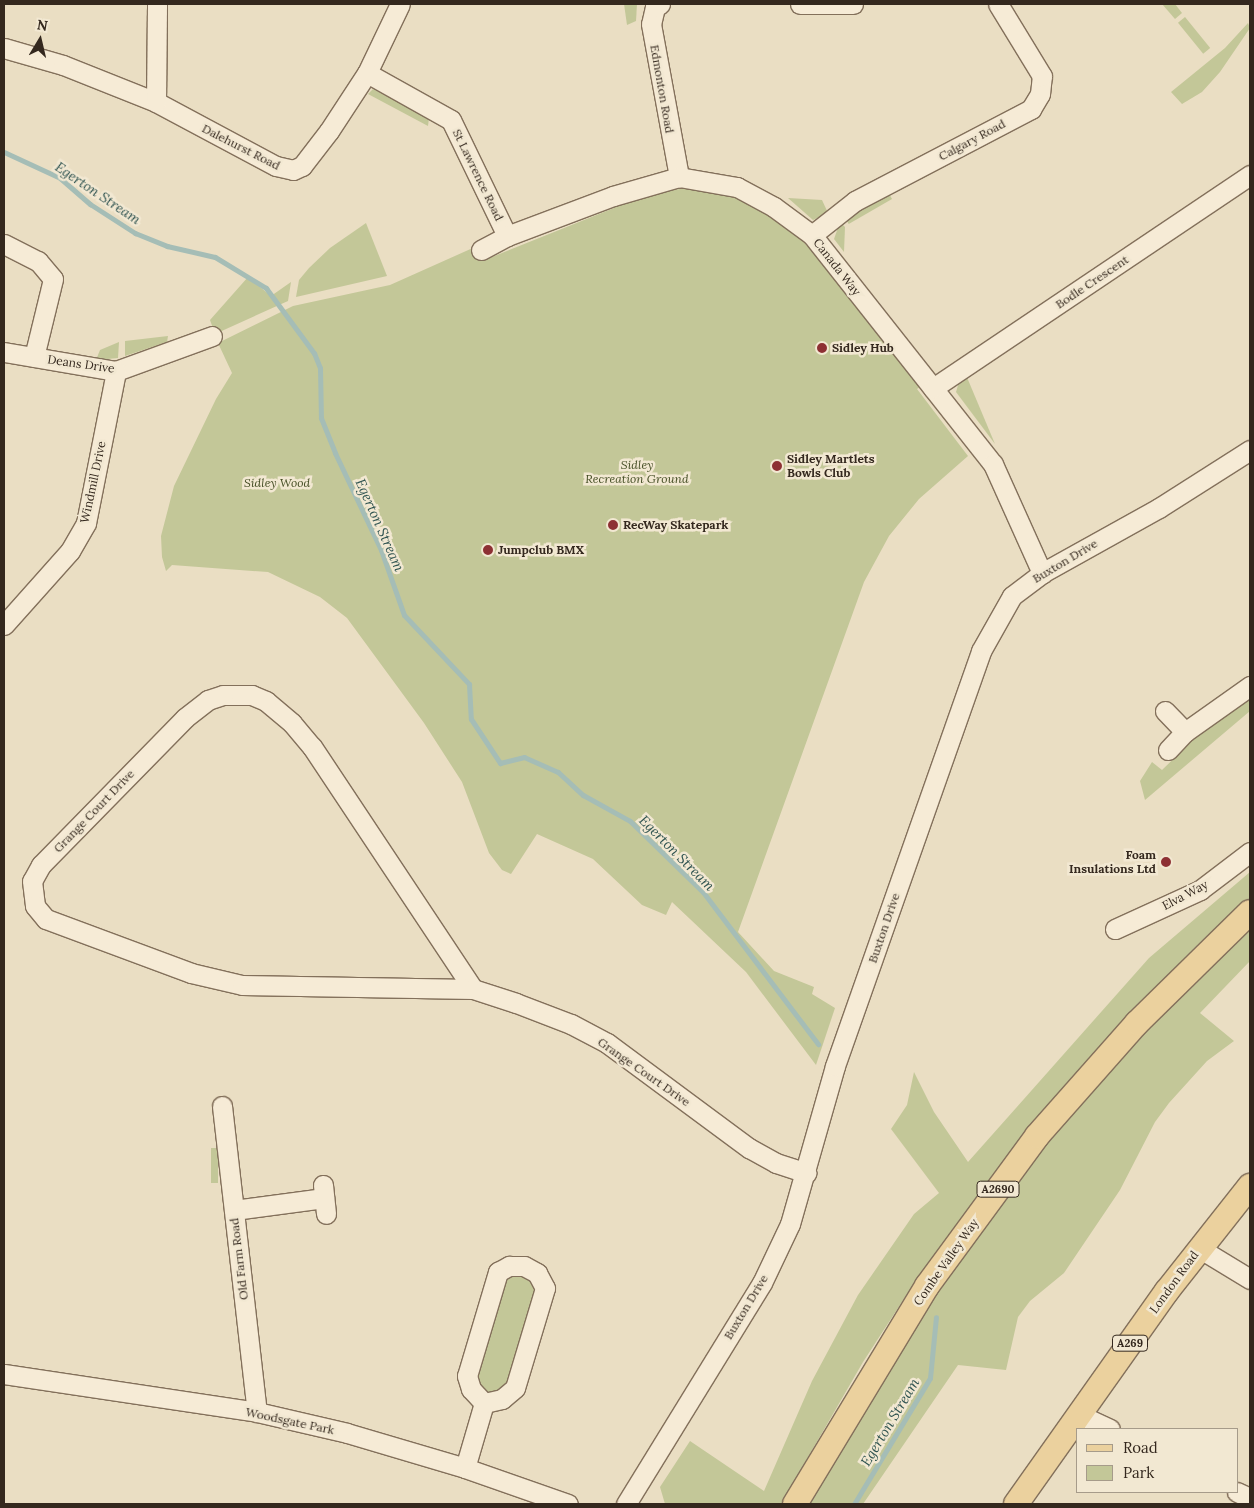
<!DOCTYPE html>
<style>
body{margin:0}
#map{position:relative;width:1254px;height:1508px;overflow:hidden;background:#eadec3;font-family:Lora,serif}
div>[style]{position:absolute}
.green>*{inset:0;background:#c3c798;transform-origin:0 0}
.stream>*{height:5px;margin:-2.5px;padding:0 2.5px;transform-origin:2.5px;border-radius:2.5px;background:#a5bdb6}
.roads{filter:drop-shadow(1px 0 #83705b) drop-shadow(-1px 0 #83705b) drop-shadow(0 1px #83705b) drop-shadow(0 -1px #83705b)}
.minor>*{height:19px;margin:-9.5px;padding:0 9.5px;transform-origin:9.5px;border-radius:9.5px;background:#f6ebd6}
.major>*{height:24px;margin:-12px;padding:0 12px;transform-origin:12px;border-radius:12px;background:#ebd19e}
.dots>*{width:14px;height:14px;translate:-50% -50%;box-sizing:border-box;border:2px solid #f2e8d2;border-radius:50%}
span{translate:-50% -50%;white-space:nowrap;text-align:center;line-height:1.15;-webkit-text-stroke:5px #f2e8d2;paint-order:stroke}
.shield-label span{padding:1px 4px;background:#f2e8d2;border:1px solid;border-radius:4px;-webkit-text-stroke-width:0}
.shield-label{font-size:11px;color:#34281e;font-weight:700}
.street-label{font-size:12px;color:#34281e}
.poi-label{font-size:12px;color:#34281e;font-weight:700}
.left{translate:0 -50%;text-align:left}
.right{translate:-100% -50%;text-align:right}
.park-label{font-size:12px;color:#464f26;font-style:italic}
.water-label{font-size:14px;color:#2f5350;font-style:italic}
.frame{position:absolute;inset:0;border:5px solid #34281e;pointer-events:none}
.legend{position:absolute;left:1076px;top:1428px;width:162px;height:65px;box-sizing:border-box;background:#f2e8d2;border:1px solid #a69b8a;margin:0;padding:6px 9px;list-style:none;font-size:15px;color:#34281e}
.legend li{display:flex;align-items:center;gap:10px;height:25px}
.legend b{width:25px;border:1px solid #a69b8a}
.north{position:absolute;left:15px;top:15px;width:50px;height:50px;-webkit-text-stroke:4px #f2e8d2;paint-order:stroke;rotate:9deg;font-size:14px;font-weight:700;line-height:20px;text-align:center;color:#34281e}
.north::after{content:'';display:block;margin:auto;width:18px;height:22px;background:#34281e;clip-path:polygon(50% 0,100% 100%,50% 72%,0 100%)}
</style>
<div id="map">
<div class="green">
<i style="clip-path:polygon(624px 4px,637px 4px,636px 21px,627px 25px)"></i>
<i style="clip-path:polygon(1162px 4px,1175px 4px,1182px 13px,1175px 19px)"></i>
<i style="left:1185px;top:17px;width:40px;height:9px;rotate:51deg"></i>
<i style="clip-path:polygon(1248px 23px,1250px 28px,1220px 72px,1202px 92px,1182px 104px,1171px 92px,1225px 48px)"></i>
<i style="clip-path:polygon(373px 89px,429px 118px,428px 126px,368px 94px)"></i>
<i style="clip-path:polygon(693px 187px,715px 189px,736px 196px,771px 215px,798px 236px,821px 261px,920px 387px,917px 389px,968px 456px,919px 499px,889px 536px,864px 582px,738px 932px,774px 971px,814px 987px,812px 994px,835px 1008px,816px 1065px,746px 972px,672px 902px,666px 915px,642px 905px,593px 859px,537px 834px,511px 874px,502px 870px,489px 853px,462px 782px,424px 723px,347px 618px,320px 597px,268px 572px,172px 565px,166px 571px,162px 557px,161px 536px,174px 486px,216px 399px,232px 373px,218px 343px,293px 306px,390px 285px,475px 247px,482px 261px,614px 208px,613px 205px,653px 193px)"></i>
<i style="left:888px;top:192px;width:8px;height:50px;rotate:60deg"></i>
<i style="clip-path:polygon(788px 198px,822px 200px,828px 213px,813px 220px)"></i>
<i style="clip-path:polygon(840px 222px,845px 227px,844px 252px,834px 239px)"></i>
<i style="clip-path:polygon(366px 223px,387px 276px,296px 297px,299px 280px,309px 268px,330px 248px)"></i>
<i style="clip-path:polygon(248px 277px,271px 296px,291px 282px,288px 301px,215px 334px,210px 320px)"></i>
<i style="clip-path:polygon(168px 336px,167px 342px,125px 356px,125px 341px)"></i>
<i style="clip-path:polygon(119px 342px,118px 358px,96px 360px,100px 350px)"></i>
<i style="clip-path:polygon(966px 375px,995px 444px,956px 392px,959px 382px)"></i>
<i style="clip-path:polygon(1250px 695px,1250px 711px,1145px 800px,1140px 781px,1152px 762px,1162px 770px,1194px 739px)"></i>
<i style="clip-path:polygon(1250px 872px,1250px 898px,1096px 1050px,1016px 1144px,911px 1288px,863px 1362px,781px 1504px,665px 1504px,660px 1487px,690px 1441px,764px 1491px,812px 1381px,858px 1295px,914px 1214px,939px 1193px,891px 1129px,907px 1105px,914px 1072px,934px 1112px,968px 1162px,1149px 958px)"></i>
<i style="clip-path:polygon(1250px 926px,1250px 961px,1200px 1013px,1234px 1041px,1207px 1061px,1169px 1103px,1155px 1122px,1120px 1190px,1064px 1273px,1030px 1301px,1018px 1317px,1006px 1370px,958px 1365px,863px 1504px,808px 1504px,886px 1370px,947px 1278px,1039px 1151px,1143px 1030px)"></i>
<i style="left:211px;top:1148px;width:7px;height:35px"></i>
<i style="clip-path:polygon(522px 1272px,538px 1287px,509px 1387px,486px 1394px,473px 1377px,503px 1277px)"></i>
</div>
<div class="stream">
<i style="left:4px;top:152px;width:62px;rotate:24.9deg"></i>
<i style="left:60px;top:178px;width:40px;rotate:41deg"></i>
<i style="left:90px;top:204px;width:54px;rotate:32.8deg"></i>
<i style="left:135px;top:233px;width:35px;rotate:22deg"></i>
<i style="left:167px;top:246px;width:49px;rotate:12.9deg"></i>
<i style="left:215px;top:257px;width:60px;rotate:31.3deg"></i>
<i style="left:266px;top:288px;width:81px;rotate:53.6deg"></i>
<i style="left:314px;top:353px;width:16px;rotate:68deg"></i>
<i style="left:320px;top:368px;width:50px;rotate:88.9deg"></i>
<i style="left:321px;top:418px;width:38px;rotate:68deg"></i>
<i style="left:335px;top:453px;width:107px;rotate:64.6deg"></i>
<i style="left:381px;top:550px;width:69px;rotate:70.5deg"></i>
<i style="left:404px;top:615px;width:95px;rotate:46.7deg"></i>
<i style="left:469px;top:684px;width:35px;rotate:87deg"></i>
<i style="left:471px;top:719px;width:53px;rotate:56.6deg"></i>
<i style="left:500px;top:763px;width:25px;rotate:-14deg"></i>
<i style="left:524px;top:757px;width:37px;rotate:24deg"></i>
<i style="left:558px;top:772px;width:34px;rotate:43deg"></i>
<i style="left:583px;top:795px;width:54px;rotate:29deg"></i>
<i style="left:630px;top:821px;width:102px;rotate:44.2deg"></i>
<i style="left:703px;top:892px;width:191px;rotate:52.9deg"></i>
<i style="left:854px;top:1504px;width:147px;rotate:-58.9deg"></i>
<i style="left:930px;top:1378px;width:61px;rotate:-84.4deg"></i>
</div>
<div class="roads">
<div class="minor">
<i style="left:660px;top:4px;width:6px;rotate:149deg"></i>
<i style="left:655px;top:7px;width:17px;rotate:103deg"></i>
<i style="left:651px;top:24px;width:156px;rotate:79.6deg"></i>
<i style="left:800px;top:4px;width:53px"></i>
<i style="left:4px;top:48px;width:61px;rotate:16.1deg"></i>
<i style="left:63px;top:65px;width:100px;rotate:21.7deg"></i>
<i style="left:156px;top:102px;width:136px;rotate:28.1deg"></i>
<i style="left:276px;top:166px;width:17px;rotate:13deg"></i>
<i style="left:293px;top:170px;width:10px;rotate:-24deg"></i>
<i style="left:302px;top:166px;width:44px;rotate:-52.4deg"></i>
<i style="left:329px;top:131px;width:69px;rotate:-56.8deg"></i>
<i style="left:367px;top:73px;width:76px;rotate:-64.4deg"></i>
<i style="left:367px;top:73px;width:96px;rotate:29.2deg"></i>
<i style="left:451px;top:120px;width:129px;rotate:64.2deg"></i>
<i style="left:156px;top:102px;width:98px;rotate:-89.4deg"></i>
<i style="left:812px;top:235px;width:55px;rotate:-38.3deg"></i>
<i style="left:855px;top:201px;width:199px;rotate:-27.6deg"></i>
<i style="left:1031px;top:109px;width:17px;rotate:-59deg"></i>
<i style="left:1040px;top:94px;width:18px;rotate:-84deg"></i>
<i style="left:1042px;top:76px;width:84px;rotate:-121.4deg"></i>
<i style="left:4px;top:244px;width:38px;rotate:27deg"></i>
<i style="left:38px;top:261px;width:23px;rotate:50deg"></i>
<i style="left:53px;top:279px;width:80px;rotate:103.7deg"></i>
<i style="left:481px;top:250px;width:30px;rotate:-28deg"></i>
<i style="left:507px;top:236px;width:113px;rotate:-20.7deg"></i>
<i style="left:613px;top:196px;width:69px;rotate:-16.1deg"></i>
<i style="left:679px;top:177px;width:59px;rotate:9.8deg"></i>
<i style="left:737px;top:187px;width:42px;rotate:28.4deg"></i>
<i style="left:774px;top:207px;width:47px;rotate:36.4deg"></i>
<i style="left:812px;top:235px;width:292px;rotate:51.7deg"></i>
<i style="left:993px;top:464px;width:120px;rotate:65.8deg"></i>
<i style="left:4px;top:352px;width:114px;rotate:9.6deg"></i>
<i style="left:116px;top:371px;width:102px;rotate:-20deg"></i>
<i style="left:933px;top:388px;width:382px;rotate:-33.9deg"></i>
<i style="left:4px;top:625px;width:99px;rotate:-48.3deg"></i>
<i style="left:70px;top:551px;width:32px;rotate:-60deg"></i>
<i style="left:86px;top:523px;width:155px;rotate:-78.8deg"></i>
<i style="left:1165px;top:711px;width:29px;rotate:46deg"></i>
<i style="left:1168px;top:750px;width:25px;rotate:-47deg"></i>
<i style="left:1185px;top:732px;width:80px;rotate:-35.3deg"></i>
<i style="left:1115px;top:929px;width:94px;rotate:-24.6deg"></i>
<i style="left:1200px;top:890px;width:63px;rotate:-37.2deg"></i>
<i style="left:473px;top:989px;width:291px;rotate:-123.6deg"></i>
<i style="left:312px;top:747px;width:31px;rotate:-130deg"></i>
<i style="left:292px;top:723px;width:34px;rotate:-140deg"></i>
<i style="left:266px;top:701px;width:15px;rotate:-157deg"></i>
<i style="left:252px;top:695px;width:29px;rotate:180deg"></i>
<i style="left:223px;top:695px;width:16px;rotate:162deg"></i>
<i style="left:208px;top:700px;width:29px;rotate:142deg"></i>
<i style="left:185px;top:718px;width:206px;rotate:134.4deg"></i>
<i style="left:41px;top:865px;width:18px;rotate:119deg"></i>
<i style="left:32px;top:881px;width:25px;rotate:83deg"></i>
<i style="left:35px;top:906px;width:17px;rotate:50deg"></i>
<i style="left:46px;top:919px;width:155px;rotate:20.4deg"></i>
<i style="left:191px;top:973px;width:52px;rotate:13.2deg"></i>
<i style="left:242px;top:985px;width:231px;rotate:1deg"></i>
<i style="left:473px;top:989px;width:45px;rotate:18deg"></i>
<i style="left:516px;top:1003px;width:59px;rotate:20.9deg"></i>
<i style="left:571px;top:1024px;width:41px;rotate:27.8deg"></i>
<i style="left:607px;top:1043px;width:177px;rotate:36.5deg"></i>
<i style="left:749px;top:1148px;width:31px;rotate:29deg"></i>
<i style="left:776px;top:1163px;width:32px;rotate:18deg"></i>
<i style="left:222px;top:1106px;width:308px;rotate:83.5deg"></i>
<i style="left:323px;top:1185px;width:29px;rotate:84deg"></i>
<i style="left:234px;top:1210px;width:91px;rotate:-7.6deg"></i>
<i style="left:1199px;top:1248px;width:60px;rotate:31.3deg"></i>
<i style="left:4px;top:1374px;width:256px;rotate:8.5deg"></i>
<i style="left:257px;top:1412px;width:92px;rotate:13.1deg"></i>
<i style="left:347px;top:1433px;width:123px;rotate:16.5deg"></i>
<i style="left:465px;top:1468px;width:109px;rotate:19.3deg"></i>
<i style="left:1078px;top:1414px;width:35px;rotate:25deg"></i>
<i style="left:465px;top:1468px;width:68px;rotate:-73.7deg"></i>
<i style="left:484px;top:1403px;width:19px;rotate:-133deg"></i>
<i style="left:471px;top:1389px;width:14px;rotate:-107deg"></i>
<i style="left:467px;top:1376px;width:109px;rotate:-73.4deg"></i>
<i style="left:498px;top:1272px;width:13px;rotate:-29deg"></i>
<i style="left:509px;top:1266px;width:15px"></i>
<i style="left:524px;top:1266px;width:15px;rotate:28deg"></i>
<i style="left:537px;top:1273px;width:17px;rotate:62deg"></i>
<i style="left:545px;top:1288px;width:104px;rotate:106.7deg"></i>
<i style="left:515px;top:1388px;width:17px;rotate:140deg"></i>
<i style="left:502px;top:1399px;width:18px;rotate:167deg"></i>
<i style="left:1237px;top:1492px;width:14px;rotate:25deg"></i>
<i style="left:626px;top:1504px;width:259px;rotate:-58.4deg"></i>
<i style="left:762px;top:1283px;width:65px;rotate:-64.6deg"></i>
<i style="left:790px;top:1224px;width:164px;rotate:-74.1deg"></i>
<i style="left:835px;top:1066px;width:440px;rotate:-70.6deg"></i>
<i style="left:981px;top:651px;width:63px;rotate:-60.6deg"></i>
<i style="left:1012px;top:596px;width:38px;rotate:-37deg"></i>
<i style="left:1042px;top:573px;width:134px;rotate:-29.1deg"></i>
<i style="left:1159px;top:508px;width:108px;rotate:-32.5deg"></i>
</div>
<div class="major">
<i style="left:795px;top:1504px;width:255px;rotate:-58.8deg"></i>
<i style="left:927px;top:1286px;width:186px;rotate:-53.7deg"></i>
<i style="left:1037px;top:1136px;width:151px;rotate:-48.5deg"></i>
<i style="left:1137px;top:1023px;width:158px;rotate:-44.5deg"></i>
<i style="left:1016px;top:1504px;width:261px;rotate:-54.7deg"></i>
<i style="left:1167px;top:1291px;width:134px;rotate:-51.7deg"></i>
</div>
</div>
<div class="dots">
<i style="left:822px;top:348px;background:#8d3033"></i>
<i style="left:777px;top:466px;background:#8d3033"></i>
<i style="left:613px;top:525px;background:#8d3033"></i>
<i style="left:488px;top:550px;background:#8d3033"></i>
<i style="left:1166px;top:862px;background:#8d3033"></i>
</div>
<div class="shield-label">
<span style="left:998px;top:1189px">A2690</span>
<span style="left:1130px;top:1343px">A269</span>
</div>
<div class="street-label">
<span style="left:662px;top:89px;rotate:80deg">Edmonton Road</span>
<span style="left:972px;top:140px;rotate:-28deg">Calgary Road</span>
<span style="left:241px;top:147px;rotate:27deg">Dalehurst Road</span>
<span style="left:478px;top:175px;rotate:64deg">St Lawrence Road</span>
<span style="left:837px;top:267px;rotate:52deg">Canada Way</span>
<span style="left:1092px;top:282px;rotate:-34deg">Bodle Crescent</span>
<span style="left:81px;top:364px;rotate:8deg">Deans Drive</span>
<span style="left:93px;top:482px;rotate:-78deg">Windmill Drive</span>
<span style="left:1065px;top:561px;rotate:-31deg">Buxton Drive</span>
<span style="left:94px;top:811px;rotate:-46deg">Grange Court Drive</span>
<span style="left:1185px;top:895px;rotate:-28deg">Elva Way</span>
<span style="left:884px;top:928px;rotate:-71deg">Buxton Drive</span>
<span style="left:644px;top:1072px;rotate:35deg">Grange Court Drive</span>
<span style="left:239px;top:1259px;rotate:-97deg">Old Farm Road</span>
<span style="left:946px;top:1262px;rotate:-55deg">Combe Valley Way</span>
<span style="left:1174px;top:1282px;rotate:-54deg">London Road</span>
<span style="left:746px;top:1307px;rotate:-59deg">Buxton Drive</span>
<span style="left:290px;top:1421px;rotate:12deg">Woodsgate Park</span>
</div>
<div class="poi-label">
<span class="left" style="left:832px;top:348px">Sidley Hub</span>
<span class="left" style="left:787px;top:466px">Sidley Martlets<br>Bowls Club</span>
<span class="left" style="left:623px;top:525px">RecWay Skatepark</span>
<span class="left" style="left:498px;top:550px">Jumpclub BMX</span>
<span class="right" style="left:1156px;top:862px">Foam<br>Insulations Ltd</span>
</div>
<div class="park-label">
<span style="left:637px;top:472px">Sidley<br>Recreation Ground</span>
<span style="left:277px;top:483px">Sidley Wood</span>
</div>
<div class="water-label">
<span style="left:98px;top:193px;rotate:34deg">Egerton Stream</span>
<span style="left:380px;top:525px;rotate:66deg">Egerton Stream</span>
<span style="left:677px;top:853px;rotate:45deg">Egerton Stream</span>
<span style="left:890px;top:1422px;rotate:-59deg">Egerton Stream</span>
</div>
<div class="frame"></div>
<ul class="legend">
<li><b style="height:6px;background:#ebd19e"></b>Road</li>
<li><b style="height:14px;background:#c3c798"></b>Park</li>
</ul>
<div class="north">N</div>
</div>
